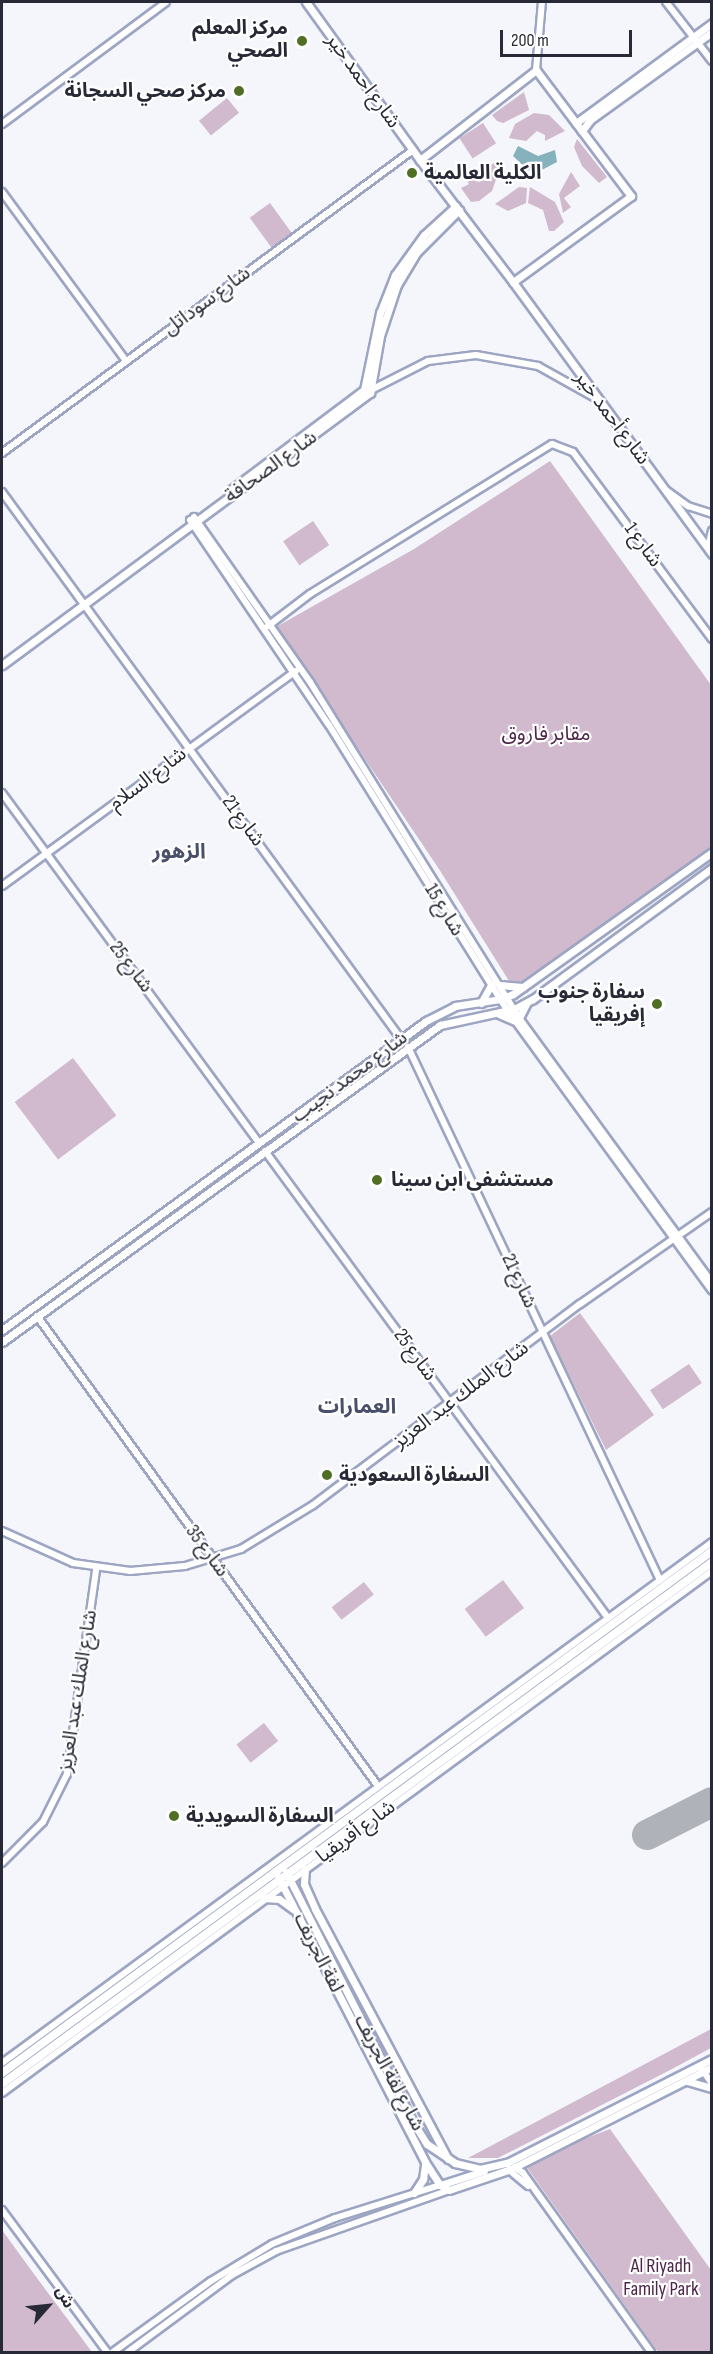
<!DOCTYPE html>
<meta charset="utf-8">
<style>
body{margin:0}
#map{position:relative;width:713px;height:2354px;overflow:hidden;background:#f4f6fc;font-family:"Sofia Sans Condensed","Noto Sans Arabic",sans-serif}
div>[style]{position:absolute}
.green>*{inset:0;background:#d1bacd;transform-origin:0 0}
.water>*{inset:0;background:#86b2bd}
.runway>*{height:30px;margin:-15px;padding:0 15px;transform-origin:15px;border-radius:15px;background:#b0b2ba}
.roads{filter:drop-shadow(2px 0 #9da5c3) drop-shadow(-2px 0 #9da5c3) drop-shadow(0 2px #9da5c3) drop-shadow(0 -2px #9da5c3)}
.tertiary>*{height:6px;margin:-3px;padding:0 3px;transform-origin:3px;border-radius:3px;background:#fff}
.secondary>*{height:7px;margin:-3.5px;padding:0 3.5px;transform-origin:3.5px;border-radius:3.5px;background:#fff}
.trunk>*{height:8px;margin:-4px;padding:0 4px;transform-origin:4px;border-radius:4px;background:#fff}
.dots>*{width:16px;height:16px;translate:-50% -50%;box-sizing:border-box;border:3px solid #fff;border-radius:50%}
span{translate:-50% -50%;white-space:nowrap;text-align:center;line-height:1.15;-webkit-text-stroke:4.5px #fff;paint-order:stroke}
.poi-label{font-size:20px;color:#272a36;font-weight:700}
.right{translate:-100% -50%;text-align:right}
.left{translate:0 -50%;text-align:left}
.street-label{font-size:20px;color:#272a36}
.park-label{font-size:20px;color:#4d2548}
.neighbourhood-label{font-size:21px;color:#4a506b;font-weight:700}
.frame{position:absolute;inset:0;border:3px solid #272a36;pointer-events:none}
.north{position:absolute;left:18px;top:2276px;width:60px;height:60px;-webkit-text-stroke:4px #fff;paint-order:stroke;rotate:63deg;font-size:16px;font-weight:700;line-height:24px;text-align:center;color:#272a36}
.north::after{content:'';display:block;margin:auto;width:21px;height:27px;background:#272a36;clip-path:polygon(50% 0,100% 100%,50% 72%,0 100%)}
.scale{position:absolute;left:500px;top:30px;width:132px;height:27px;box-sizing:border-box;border:3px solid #272a36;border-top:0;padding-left:8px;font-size:18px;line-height:21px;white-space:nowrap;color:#272a36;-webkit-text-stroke:4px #fff;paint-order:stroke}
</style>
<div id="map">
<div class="green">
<i style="clip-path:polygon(524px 92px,529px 110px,503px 123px,497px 121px,492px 115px)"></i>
<i style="left:227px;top:98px;width:19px;height:36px;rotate:51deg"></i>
<i style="clip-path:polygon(534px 113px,549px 115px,565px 131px,545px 141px,545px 135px,537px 131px,526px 141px,509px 138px,515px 124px)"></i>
<i style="left:483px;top:123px;width:24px;height:28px;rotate:57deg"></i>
<i style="clip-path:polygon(577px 139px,607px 177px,599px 183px,582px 166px,574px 147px)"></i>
<i style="clip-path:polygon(497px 161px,499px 171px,492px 191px,479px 201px,471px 202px,461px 188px,469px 184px,462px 175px,482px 171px)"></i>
<i style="clip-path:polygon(571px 172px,580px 186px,564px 198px,571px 207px,563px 213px,559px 194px)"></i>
<i style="clip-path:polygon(519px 187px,527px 188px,526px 203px,508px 211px,495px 204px)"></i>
<i style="clip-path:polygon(530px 187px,555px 202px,564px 222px,554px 231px,549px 231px,543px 210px,528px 203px)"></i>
<i style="left:270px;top:203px;width:37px;height:25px;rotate:54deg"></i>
<i style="clip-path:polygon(550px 461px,711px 685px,711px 852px,529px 982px,511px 984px,439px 869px,276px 627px,414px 549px)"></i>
<i style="left:313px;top:521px;width:29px;height:36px;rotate:56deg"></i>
<i style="left:73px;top:1058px;width:72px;height:73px;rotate:53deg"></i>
<i style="clip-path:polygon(580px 1313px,654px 1415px,606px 1450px,550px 1336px)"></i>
<i style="left:689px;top:1364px;width:23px;height:47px;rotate:56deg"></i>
<i style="left:503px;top:1580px;width:35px;height:48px;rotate:53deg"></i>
<i style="left:364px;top:1582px;width:16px;height:41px;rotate:52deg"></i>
<i style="left:264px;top:1723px;width:23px;height:35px;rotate:52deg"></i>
<i style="clip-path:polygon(711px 2029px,711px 2048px,672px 2069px,498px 2158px,468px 2158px)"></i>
<i style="clip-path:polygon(610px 2129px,711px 2270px,711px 2352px,658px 2352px,523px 2162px)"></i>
<i style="clip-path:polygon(2px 2230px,34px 2274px,92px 2352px,2px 2352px)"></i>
</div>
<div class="water">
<i style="clip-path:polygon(518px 146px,538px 156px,555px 150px,557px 162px,538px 172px,528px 170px,513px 156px)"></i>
</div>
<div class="runway">
<i style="left:647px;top:1835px;width:73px;rotate:-26.9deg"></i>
</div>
<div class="roads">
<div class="tertiary">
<i style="left:666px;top:2px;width:75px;rotate:52.1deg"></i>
<i style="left:536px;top:70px;width:68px;rotate:-85deg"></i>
<i style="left:2px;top:124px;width:204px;rotate:-36.6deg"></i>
<i style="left:2px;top:192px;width:210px;rotate:53.7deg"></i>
<i style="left:370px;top:386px;width:4px;rotate:45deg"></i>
<i style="left:373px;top:389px;width:62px;rotate:-27deg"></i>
<i style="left:428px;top:361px;width:48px;rotate:-7.1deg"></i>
<i style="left:476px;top:355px;width:63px;rotate:10.1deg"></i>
<i style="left:538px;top:366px;width:70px;rotate:29.1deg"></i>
<i style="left:2px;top:453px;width:511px;rotate:-36.4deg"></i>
<i style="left:667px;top:491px;width:26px;rotate:36deg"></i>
<i style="left:688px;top:506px;width:25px;rotate:18deg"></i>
<i style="left:2px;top:492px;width:677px;rotate:53.89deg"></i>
<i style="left:194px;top:517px;width:202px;rotate:54.9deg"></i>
<i style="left:310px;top:682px;width:396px;rotate:58.1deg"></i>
<i style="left:519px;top:1018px;width:328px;rotate:53.9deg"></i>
<i style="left:190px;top:520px;width:248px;rotate:55.9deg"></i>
<i style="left:329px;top:725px;width:337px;rotate:58deg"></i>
<i style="left:508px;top:1011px;width:346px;rotate:53.9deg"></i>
<i style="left:268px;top:626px;width:53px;rotate:-37.3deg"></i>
<i style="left:310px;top:594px;width:285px;rotate:-31.8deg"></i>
<i style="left:552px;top:444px;width:22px;rotate:21deg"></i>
<i style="left:573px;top:452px;width:233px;rotate:53.4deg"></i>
<i style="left:2px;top:793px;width:434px;rotate:53.7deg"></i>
<i style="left:2px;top:886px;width:364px;rotate:-36.2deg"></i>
<i style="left:408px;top:1047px;width:590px;rotate:64.7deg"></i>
<i style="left:265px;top:1151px;width:579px;rotate:53.7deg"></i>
<i style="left:37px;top:1316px;width:581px;rotate:54.04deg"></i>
<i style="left:2px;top:1531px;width:78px;rotate:24.3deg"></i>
<i style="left:73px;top:1563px;width:58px;rotate:8deg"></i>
<i style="left:130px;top:1571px;width:55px;rotate:-5.2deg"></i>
<i style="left:185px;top:1566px;width:59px;rotate:-16.9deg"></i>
<i style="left:241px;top:1549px;width:84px;rotate:-31.4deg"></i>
<i style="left:313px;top:1505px;width:334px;rotate:-37deg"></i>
<i style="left:580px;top:1304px;width:161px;rotate:-34.9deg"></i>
<i style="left:2px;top:1863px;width:58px;rotate:-45deg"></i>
<i style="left:43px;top:1822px;width:54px;rotate:-63.4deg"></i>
<i style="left:67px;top:1774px;width:207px;rotate:-81.9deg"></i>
<i style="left:2px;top:2063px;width:881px;rotate:-36.27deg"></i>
<i style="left:701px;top:2068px;width:19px;rotate:55deg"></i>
<i style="left:2px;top:2093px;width:881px;rotate:-36.32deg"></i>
<i style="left:515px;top:2167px;width:10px;rotate:37deg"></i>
<i style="left:523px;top:2173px;width:220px;rotate:54.4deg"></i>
<i style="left:509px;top:2170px;width:25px;rotate:40deg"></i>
<i style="left:2px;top:2210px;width:177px;rotate:53.5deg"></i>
<i style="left:113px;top:2352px;width:121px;rotate:-35.9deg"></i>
<i style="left:211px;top:2281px;width:71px;rotate:-31.2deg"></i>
<i style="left:272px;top:2244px;width:68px;rotate:-22.4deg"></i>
<i style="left:335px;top:2218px;width:110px;rotate:-17.4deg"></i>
<i style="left:128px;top:2352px;width:129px;rotate:-36.5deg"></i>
<i style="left:232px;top:2275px;width:50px;rotate:-28.6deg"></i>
<i style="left:276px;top:2251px;width:183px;rotate:-19.4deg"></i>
</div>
<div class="secondary">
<i style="left:306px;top:2px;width:195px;rotate:54.2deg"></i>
<i style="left:536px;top:70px;width:158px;rotate:53deg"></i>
<i style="left:631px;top:196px;width:146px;rotate:143.9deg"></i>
<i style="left:513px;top:282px;width:153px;rotate:-127.3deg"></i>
<i style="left:420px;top:160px;width:147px;rotate:-37.8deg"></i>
<i style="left:576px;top:123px;width:169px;rotate:-36.3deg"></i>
<i style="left:582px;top:131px;width:14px;rotate:-54deg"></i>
<i style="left:590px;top:120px;width:150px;rotate:-35.8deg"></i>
<i style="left:513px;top:282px;width:337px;rotate:53.8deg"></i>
<i style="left:232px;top:489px;width:165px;rotate:-36.9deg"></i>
<i style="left:364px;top:390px;width:79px;rotate:-78.3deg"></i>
<i style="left:380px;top:313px;width:41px;rotate:-68.5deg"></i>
<i style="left:395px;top:275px;width:49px;rotate:-54.1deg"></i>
<i style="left:424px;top:235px;width:43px;rotate:-42.2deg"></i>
<i style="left:708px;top:547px;width:17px;rotate:-77deg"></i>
<i style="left:2px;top:665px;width:458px;rotate:-36.5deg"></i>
<i style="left:370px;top:393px;width:58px;rotate:-80deg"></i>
<i style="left:380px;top:336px;width:54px;rotate:-71.6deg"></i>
<i style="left:397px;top:285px;width:37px;rotate:-59deg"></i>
<i style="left:416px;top:253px;width:61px;rotate:-45deg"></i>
<i style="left:500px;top:985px;width:23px;rotate:5deg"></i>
<i style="left:481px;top:1003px;width:21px;rotate:-61deg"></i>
<i style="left:499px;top:1014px;width:17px;rotate:24deg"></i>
<i style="left:519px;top:1018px;width:16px;rotate:-63deg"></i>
<i style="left:2px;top:1330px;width:525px;rotate:-36.08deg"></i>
<i style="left:426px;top:1021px;width:33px;rotate:-27deg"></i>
<i style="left:455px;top:1006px;width:47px;rotate:-8.7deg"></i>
<i style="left:501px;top:999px;width:13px;rotate:-23deg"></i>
<i style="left:513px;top:994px;width:244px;rotate:-35.5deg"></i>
<i style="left:2px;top:1342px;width:541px;rotate:-35.89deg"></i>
<i style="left:440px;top:1025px;width:76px;rotate:-12.2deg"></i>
<i style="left:514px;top:1009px;width:21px;rotate:-28deg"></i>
<i style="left:533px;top:999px;width:222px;rotate:-36.2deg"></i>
<i style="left:305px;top:1869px;width:15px;rotate:94deg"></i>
<i style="left:304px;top:1884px;width:27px;rotate:66deg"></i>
<i style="left:315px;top:1909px;width:283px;rotate:62deg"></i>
<i style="left:275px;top:1871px;width:327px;rotate:62.7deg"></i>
<i style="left:425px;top:2162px;width:27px;rotate:57deg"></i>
<i style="left:440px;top:2185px;width:10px;rotate:29deg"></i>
<i style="left:449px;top:2190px;width:65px;rotate:-18.7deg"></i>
<i style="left:511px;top:2169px;width:225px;rotate:-26.9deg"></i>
<i style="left:286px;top:1872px;width:280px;rotate:63.1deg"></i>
<i style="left:413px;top:2122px;width:26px;rotate:58deg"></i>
<i style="left:427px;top:2144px;width:34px;rotate:34deg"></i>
<i style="left:455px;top:2163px;width:26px;rotate:13deg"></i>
<i style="left:480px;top:2169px;width:28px;rotate:-13deg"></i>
<i style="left:507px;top:2163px;width:230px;rotate:-26.9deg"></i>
<i style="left:264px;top:1898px;width:15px;rotate:4deg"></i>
<i style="left:279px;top:1899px;width:17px;rotate:36deg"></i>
<i style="left:687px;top:2081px;width:26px;rotate:16deg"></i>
<i style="left:440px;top:2185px;width:46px;rotate:-17.7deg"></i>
<i style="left:414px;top:2193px;width:17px;rotate:-57deg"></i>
<i style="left:423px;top:2179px;width:14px;rotate:-82deg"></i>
</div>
<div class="trunk">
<i style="left:2px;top:2073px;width:881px;rotate:-36.32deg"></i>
<i style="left:2px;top:2084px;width:881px;rotate:-36.32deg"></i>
</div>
</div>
<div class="dots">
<i style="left:302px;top:41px;background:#506f25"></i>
<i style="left:239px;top:91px;background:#506f25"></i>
<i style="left:412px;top:173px;background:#506f25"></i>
<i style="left:657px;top:1004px;background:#506f25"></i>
<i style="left:377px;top:1180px;background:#506f25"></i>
<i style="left:327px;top:1475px;background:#506f25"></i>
<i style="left:174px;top:1816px;background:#506f25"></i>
</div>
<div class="poi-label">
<span class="right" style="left:288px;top:40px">مركز المعلم<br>الصحي</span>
<span class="right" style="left:226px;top:91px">مركز صحي السجانة</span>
<span class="left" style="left:424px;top:173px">الكلية العالمية</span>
<span class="right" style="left:645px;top:1004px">سفارة جنوب<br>إفريقيا</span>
<span class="left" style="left:391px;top:1180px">مستشفى ابن سينا</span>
<span class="left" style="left:339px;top:1475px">السفارة السعودية</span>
<span class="left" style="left:186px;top:1816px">السفارة السويدية</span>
</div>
<div class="street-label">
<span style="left:363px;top:81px;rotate:54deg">شارع احمد خير</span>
<span style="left:207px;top:301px;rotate:-36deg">شارع سوداتل</span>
<span style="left:612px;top:418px;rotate:53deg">شارع أحمد خير</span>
<span style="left:271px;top:467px;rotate:-36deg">شارع الصحافة</span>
<span style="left:643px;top:545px;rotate:54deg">شارع 1</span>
<span style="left:148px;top:779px;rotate:-37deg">شارع السلام</span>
<span style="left:243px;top:821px;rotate:54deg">شارع 21</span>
<span style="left:444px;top:910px;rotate:59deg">شارع 15</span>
<span style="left:131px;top:967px;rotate:53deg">شارع 25</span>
<span style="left:350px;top:1077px;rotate:-37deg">شارع محمد نجيب</span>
<span style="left:519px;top:1281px;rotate:65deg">شارع 21</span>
<span style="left:415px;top:1355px;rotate:54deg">شارع 25</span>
<span style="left:461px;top:1395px;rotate:-37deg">شارع الملك عبد العزيز</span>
<span style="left:207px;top:1551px;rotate:54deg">شارع 35</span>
<span style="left:78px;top:1691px;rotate:-81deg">شارع الملك عبد العزيز</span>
<span style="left:356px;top:1832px;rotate:-36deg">شارع أفريقيا</span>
<span style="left:318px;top:1953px;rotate:63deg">لفة الجريف</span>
<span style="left:389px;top:2073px;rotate:62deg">شارع لفة الجريف</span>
</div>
<div class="park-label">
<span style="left:546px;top:734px">مقابر فاروق</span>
<span style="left:661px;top:2278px">Al Riyadh<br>Family Park</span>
</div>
<div class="neighbourhood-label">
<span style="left:179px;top:852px">الزهور</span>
<span style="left:357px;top:1407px">العمارات</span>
</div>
<div class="frame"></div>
<div class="north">ش</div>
<div class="scale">200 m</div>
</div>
